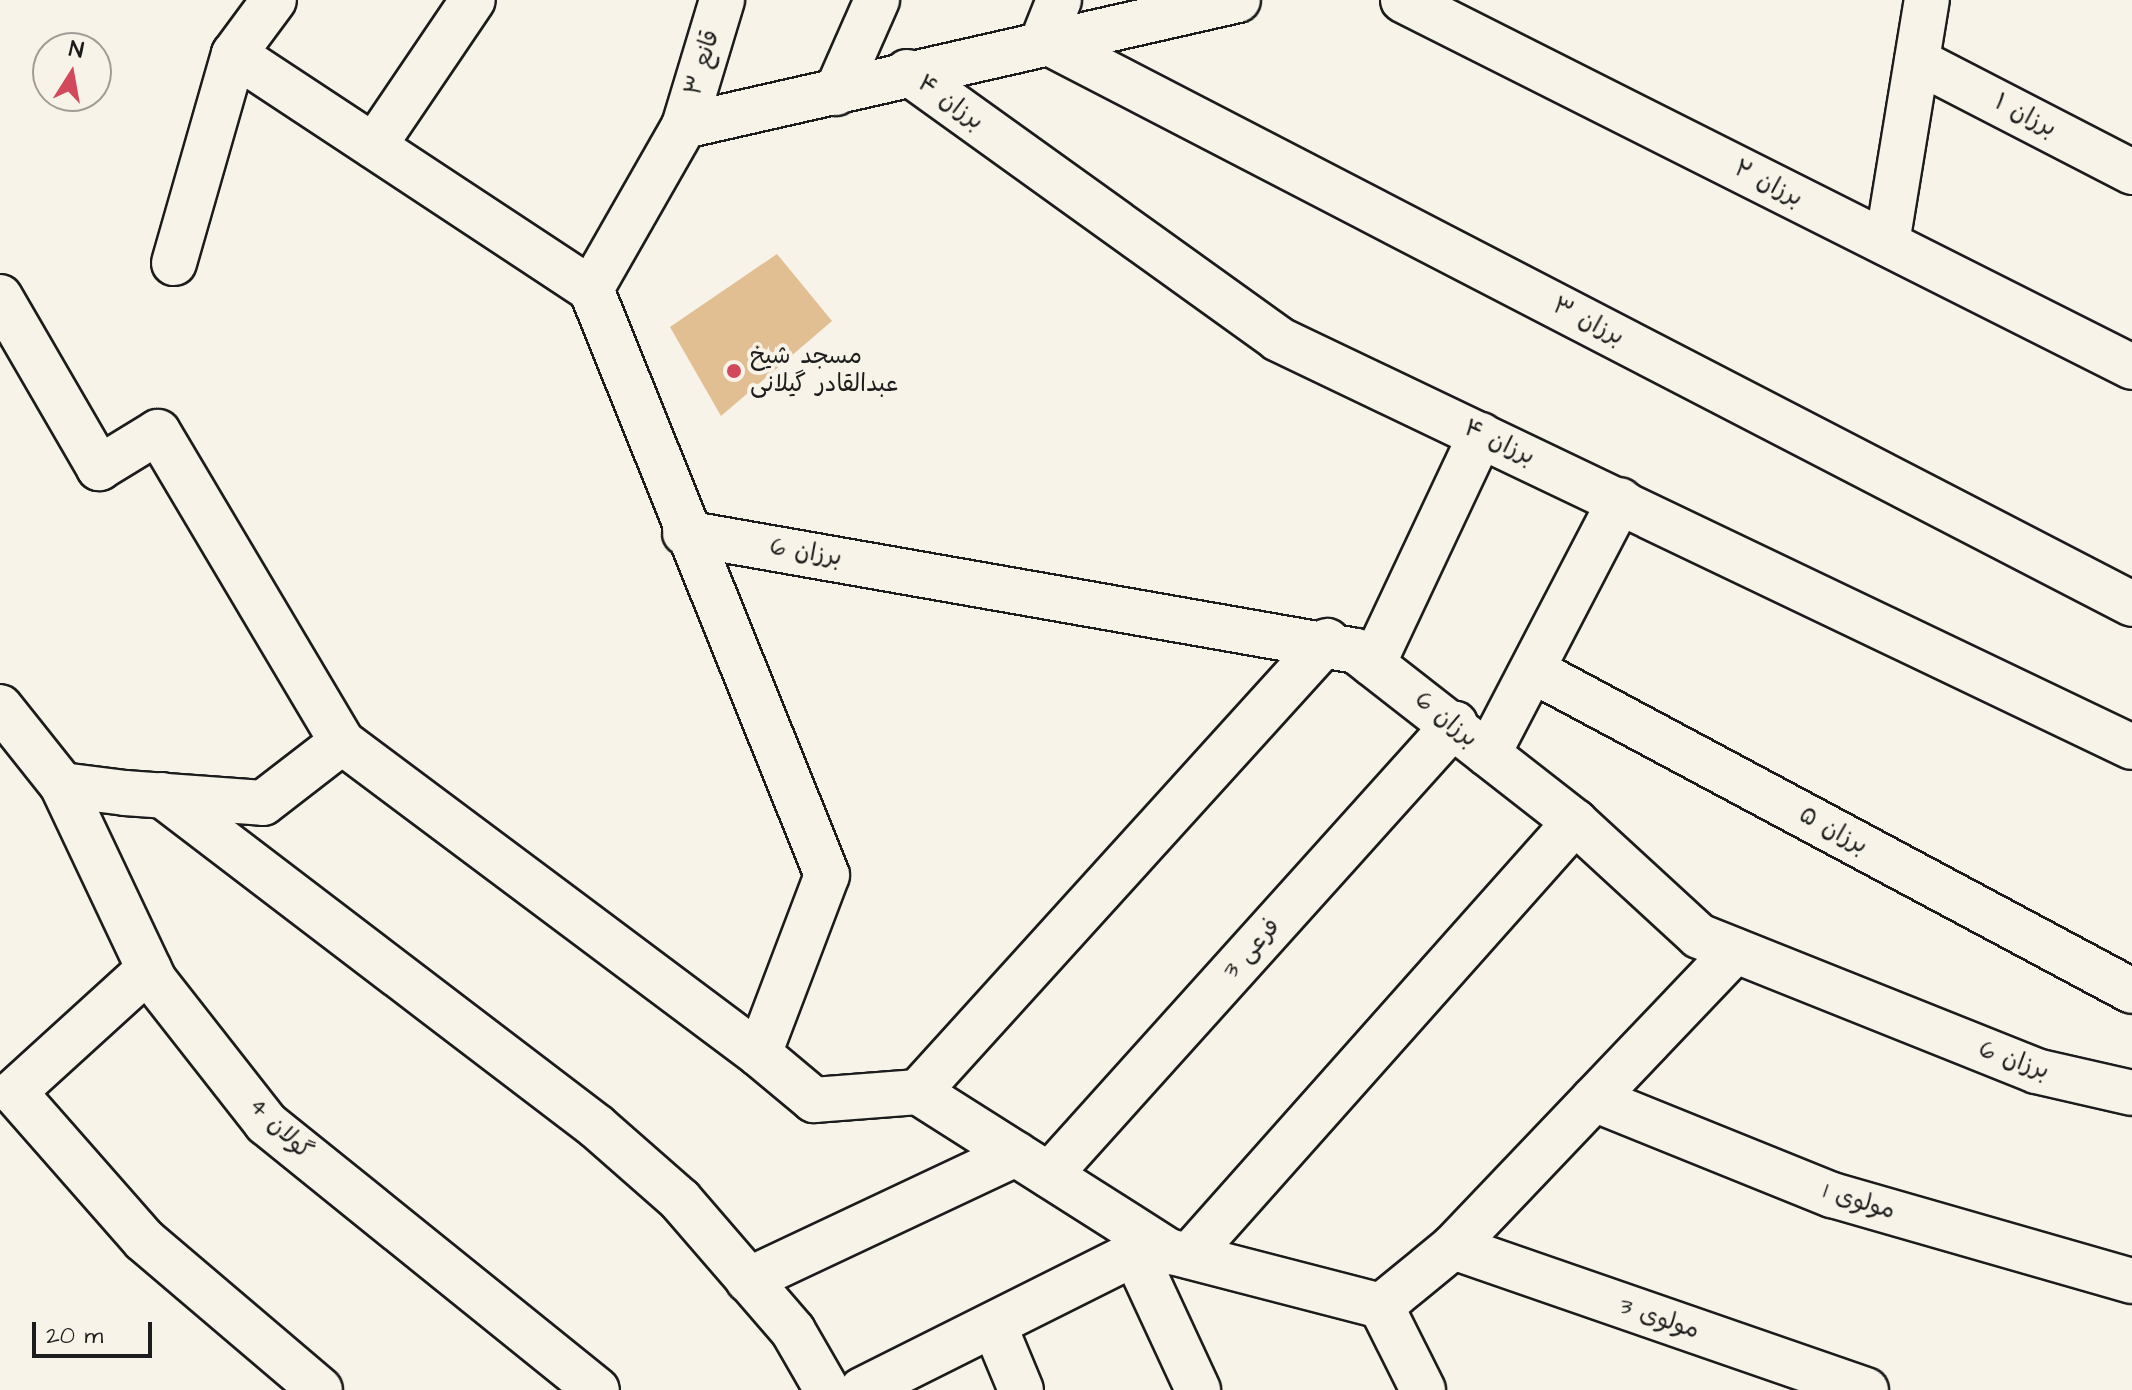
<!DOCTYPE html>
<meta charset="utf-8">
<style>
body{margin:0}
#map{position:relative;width:2132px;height:1390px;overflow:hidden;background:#f7f3e8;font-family:"Architects Daughter","Playpen Sans Arabic",sans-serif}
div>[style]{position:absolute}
.building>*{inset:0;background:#e2be93}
.roads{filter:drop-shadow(2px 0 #1c1c1c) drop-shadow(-2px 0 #1c1c1c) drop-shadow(0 2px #1c1c1c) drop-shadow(0 -2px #1c1c1c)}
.minor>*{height:44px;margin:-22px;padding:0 22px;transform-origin:22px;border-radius:22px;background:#f7f3e8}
.dots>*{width:22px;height:22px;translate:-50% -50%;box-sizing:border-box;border:4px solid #f7f3e8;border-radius:50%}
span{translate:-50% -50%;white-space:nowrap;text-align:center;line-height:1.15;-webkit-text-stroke:8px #f7f3e8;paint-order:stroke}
.street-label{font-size:24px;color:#1c1c1c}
.poi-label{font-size:24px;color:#1c1c1c}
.left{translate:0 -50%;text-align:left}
.north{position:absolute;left:32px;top:32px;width:80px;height:80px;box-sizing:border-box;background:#f7f3e8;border:2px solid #9f9d96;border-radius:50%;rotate:11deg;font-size:22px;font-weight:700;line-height:32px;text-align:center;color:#1c1c1c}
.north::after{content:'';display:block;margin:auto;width:28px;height:36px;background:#d1495b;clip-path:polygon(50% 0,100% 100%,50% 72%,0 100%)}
.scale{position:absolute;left:32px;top:1322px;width:120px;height:36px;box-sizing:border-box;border:4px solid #1c1c1c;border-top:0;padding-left:10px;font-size:24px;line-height:28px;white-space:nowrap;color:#1c1c1c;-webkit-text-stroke:6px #f7f3e8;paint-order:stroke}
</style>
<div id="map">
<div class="building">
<i style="clip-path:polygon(777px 254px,832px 321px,721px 416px,670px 327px)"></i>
</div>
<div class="roads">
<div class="minor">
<i style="left:1059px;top:0;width:43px;rotate:111.8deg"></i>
<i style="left:1043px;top:40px;width:1226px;rotate:27.38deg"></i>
<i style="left:1403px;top:0;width:816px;rotate:26.72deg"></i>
<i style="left:234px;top:54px;width:427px;rotate:33.4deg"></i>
<i style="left:1917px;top:61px;width:242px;rotate:27.3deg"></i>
<i style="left:907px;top:72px;width:457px;rotate:35.7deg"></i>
<i style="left:1278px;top:339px;width:946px;rotate:25.54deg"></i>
<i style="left:836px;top:93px;width:102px;rotate:-66.2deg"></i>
<i style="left:684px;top:126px;width:132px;rotate:-73.2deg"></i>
<i style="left:374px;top:146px;width:176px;rotate:-55.9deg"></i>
<i style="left:1887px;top:243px;width:246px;rotate:-80.7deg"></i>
<i style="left:174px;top:263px;width:217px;rotate:-74deg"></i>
<i style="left:234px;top:54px;width:67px;rotate:-53.5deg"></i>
<i style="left:0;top:297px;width:198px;rotate:59.9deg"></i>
<i style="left:99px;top:468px;width:69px;rotate:-31.4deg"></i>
<i style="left:158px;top:432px;width:360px;rotate:59.3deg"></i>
<i style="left:342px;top:742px;width:521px;rotate:36.8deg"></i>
<i style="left:759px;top:1054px;width:191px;rotate:-69.2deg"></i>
<i style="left:827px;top:875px;width:632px;rotate:-111.94deg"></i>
<i style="left:591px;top:289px;width:188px;rotate:-60.3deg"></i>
<i style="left:684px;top:126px;width:568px;rotate:-12.81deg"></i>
<i style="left:685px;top:533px;width:681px;rotate:9.97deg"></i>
<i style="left:1356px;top:651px;width:278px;rotate:38deg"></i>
<i style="left:1575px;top:822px;width:168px;rotate:42.6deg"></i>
<i style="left:1699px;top:936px;width:363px;rotate:21.8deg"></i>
<i style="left:2036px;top:1071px;width:98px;rotate:12.9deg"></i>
<i style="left:1373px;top:664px;width:253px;rotate:-64.8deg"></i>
<i style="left:1534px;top:671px;width:678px;rotate:28.15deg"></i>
<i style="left:0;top:707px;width:100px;rotate:51.5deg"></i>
<i style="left:62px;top:785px;width:64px;rotate:7.2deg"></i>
<i style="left:125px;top:793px;width:138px;rotate:4.1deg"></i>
<i style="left:263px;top:803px;width:100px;rotate:-37.7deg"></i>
<i style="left:1488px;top:754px;width:286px;rotate:-62.5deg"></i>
<i style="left:62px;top:785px;width:216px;rotate:64.7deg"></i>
<i style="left:154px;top:980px;width:182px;rotate:51.9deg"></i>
<i style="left:266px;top:1123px;width:425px;rotate:38.9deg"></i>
<i style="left:162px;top:795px;width:547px;rotate:37.35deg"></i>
<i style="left:597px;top:1127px;width:111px;rotate:41.3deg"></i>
<i style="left:680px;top:1200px;width:173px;rotate:49.2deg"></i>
<i style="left:793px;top:1331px;width:68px;rotate:60deg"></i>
<i style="left:149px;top:969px;width:183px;rotate:137.7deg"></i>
<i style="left:14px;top:1092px;width:197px;rotate:48.7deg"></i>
<i style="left:144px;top:1240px;width:231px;rotate:40.4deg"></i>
<i style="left:759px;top:1054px;width:72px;rotate:39.9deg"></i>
<i style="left:814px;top:1100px;width:104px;rotate:-4.4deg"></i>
<i style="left:918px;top:1092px;width:299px;rotate:32.4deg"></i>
<i style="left:918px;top:1092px;width:609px;rotate:-47.8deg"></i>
<i style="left:1594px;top:1099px;width:257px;rotate:22deg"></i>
<i style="left:1832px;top:1195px;width:312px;rotate:16deg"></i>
<i style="left:1049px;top:1175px;width:607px;rotate:-48.01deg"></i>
<i style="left:1453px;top:1247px;width:437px;rotate:19.1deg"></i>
<i style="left:1135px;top:1254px;width:150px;rotate:65.1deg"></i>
<i style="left:1189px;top:1256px;width:581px;rotate:-48.35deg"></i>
<i style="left:748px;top:1280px;width:296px;rotate:-25.2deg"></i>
<i style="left:1381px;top:1306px;width:93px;rotate:-39.3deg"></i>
<i style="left:1453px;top:1247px;width:409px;rotate:-46.4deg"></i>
<i style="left:994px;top:1325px;width:70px;rotate:67.4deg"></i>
<i style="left:862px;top:1390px;width:321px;rotate:-26.6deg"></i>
<i style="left:1149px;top:1246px;width:240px;rotate:14.5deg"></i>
<i style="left:1381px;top:1306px;width:94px;rotate:63.4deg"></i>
</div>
</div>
<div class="dots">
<i style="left:734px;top:371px;background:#d1495b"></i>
</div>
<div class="street-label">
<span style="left:703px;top:63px;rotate:-73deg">قانع ۳</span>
<span style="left:950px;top:103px;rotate:36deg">برزان ۴</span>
<span style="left:2025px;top:116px;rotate:27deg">برزان ۱</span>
<span style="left:1768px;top:184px;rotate:27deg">برزان ۲</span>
<span style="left:1588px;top:322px;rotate:27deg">برزان ۳</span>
<span style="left:1499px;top:443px;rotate:25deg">برزان ۴</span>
<span style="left:806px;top:553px;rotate:9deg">برزان 6</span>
<span style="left:1446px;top:720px;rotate:39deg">برزان 6</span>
<span style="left:1833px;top:831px;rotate:28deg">برزان ۵</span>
<span style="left:1252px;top:949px;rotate:-48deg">فرعی 3</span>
<span style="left:2014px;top:1061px;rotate:19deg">برزان 6</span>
<span style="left:280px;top:1129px;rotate:44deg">گولان 4</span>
<span style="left:1859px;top:1202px;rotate:17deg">مولوی 1</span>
<span style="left:1659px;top:1319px;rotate:19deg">مولوی 3</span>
</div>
<div class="poi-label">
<span class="left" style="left:750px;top:371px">مسجد شیخ<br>عبدالقادر گیلانی</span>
</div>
<div class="north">N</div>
<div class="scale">20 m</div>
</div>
